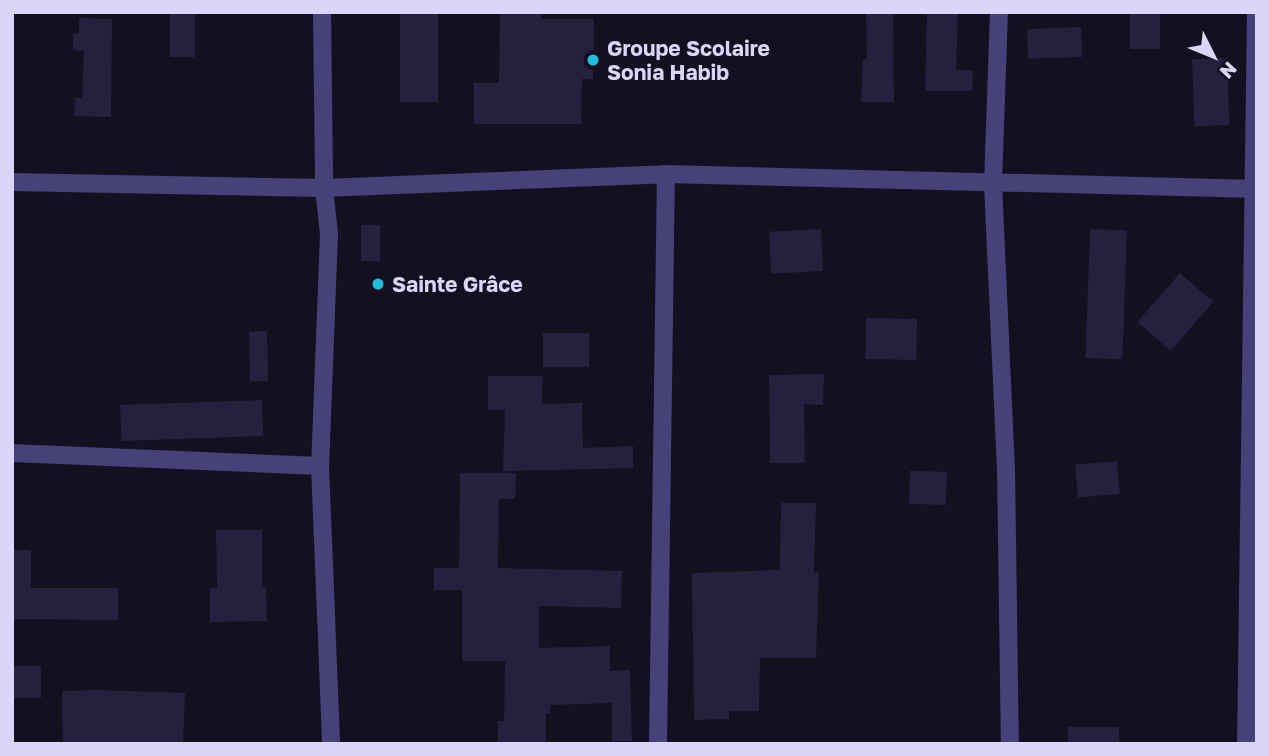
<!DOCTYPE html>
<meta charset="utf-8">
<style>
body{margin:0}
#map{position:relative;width:1269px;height:756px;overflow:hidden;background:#141020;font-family:"Golos Text",sans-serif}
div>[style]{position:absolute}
.building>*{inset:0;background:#271f3e;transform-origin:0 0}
.minor>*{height:18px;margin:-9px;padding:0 9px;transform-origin:9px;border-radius:9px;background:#464179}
.dots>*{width:19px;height:19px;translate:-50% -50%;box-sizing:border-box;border:4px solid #141020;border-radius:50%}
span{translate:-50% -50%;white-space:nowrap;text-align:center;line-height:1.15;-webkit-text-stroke:5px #141020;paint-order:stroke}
.poi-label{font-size:21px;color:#dbd5f9;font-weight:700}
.left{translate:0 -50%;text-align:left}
.frame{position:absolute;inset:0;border:14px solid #dbd5f9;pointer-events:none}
.north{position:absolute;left:1178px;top:21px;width:70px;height:70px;-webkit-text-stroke:5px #141020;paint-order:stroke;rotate:133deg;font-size:19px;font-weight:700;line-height:28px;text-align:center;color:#dbd5f9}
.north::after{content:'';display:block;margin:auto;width:24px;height:32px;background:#dbd5f9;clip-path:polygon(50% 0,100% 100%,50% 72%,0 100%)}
</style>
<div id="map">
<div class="building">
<i style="left:170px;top:12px;width:25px;height:45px"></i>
<i style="left:400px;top:12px;width:38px;height:90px"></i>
<i style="clip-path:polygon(500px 12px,541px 12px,541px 19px,594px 19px,593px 79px,582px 79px,581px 124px,474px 124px,474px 83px,499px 83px)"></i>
<i style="clip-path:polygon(866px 12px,893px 12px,894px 102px,861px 102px,863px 59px,867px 59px)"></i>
<i style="clip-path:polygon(927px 12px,958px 12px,956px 70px,973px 70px,972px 91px,925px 91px)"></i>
<i style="left:1130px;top:12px;width:30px;height:37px"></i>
<i style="clip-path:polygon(79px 18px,112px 19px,111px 117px,74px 116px,75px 98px,82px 98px,84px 51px,73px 50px,73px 33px,79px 34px)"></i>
<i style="left:1081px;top:27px;width:30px;height:54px;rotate:88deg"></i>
<i style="left:1227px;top:58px;width:67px;height:35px;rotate:88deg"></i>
<i style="left:361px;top:225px;width:19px;height:36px"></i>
<i style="left:821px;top:229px;width:42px;height:52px;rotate:87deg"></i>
<i style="left:1090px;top:229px;width:37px;height:129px;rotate:2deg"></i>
<i style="left:1180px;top:273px;width:44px;height:65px;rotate:41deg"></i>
<i style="left:866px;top:318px;width:51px;height:41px;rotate:1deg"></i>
<i style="left:267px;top:331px;width:50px;height:18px;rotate:89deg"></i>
<i style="left:589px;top:333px;width:34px;height:46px;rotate:90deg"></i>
<i style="clip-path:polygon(824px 374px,823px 405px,804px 404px,805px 463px,770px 463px,769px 375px)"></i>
<i style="clip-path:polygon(488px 376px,543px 376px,542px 404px,582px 403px,583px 448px,633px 446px,633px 468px,503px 471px,505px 410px,488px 410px)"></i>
<i style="left:262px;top:400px;width:36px;height:142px;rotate:88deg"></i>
<i style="left:1117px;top:461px;width:33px;height:42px;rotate:85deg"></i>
<i style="left:947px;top:472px;width:33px;height:37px;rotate:92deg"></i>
<i style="clip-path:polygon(460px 473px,516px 473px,515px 499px,499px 499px,498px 568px,622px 571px,621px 608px,539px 606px,539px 648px,610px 646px,610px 671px,630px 670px,632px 741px,612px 741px,612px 703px,550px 705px,550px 713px,546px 713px,546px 744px,498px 744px,498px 721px,504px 721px,505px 661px,462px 661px,462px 590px,434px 590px,434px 568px,459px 568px)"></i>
<i style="clip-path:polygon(781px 503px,816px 503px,814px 573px,819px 572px,816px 658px,760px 658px,759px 711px,729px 711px,729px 719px,694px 720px,692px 573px,780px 570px)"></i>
<i style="clip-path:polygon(216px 530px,262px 530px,262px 587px,266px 587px,267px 621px,210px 622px,210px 588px,217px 588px)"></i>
<i style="clip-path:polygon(12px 550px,31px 550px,31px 588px,118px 588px,118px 620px,12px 619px)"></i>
<i style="left:41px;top:666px;width:32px;height:29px;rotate:90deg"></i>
<i style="clip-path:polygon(97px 690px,185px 693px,183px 744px,63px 744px,62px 691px)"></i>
<i style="left:1119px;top:727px;width:17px;height:51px;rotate:90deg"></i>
</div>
<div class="minor">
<i style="left:322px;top:12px;width:176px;rotate:89.3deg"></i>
<i style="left:324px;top:188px;width:46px;rotate:83.8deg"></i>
<i style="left:329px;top:234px;width:232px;rotate:92.2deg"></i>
<i style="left:320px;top:466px;width:278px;rotate:87.7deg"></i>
<i style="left:999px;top:12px;width:172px;rotate:92deg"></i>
<i style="left:993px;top:184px;width:284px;rotate:87.4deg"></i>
<i style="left:1006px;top:468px;width:276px;rotate:89.2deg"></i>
<i style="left:12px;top:182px;width:312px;rotate:1.1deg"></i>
<i style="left:324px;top:188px;width:342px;rotate:-2.3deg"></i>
<i style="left:666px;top:174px;width:591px;rotate:1.45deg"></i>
<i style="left:12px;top:453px;width:308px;rotate:2.4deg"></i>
<i style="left:658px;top:744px;width:570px;rotate:-89.2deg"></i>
<i style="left:1246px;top:744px;width:732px;rotate:-89.22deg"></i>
</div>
<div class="dots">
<i style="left:593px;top:60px;background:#1ebfdc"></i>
<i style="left:378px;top:284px;background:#1ebfdc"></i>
</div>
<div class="poi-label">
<span class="left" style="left:607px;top:60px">Groupe Scolaire<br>Sonia Habib</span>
<span class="left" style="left:392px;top:284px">Sainte Grâce</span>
</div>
<div class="frame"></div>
<div class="north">N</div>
</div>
